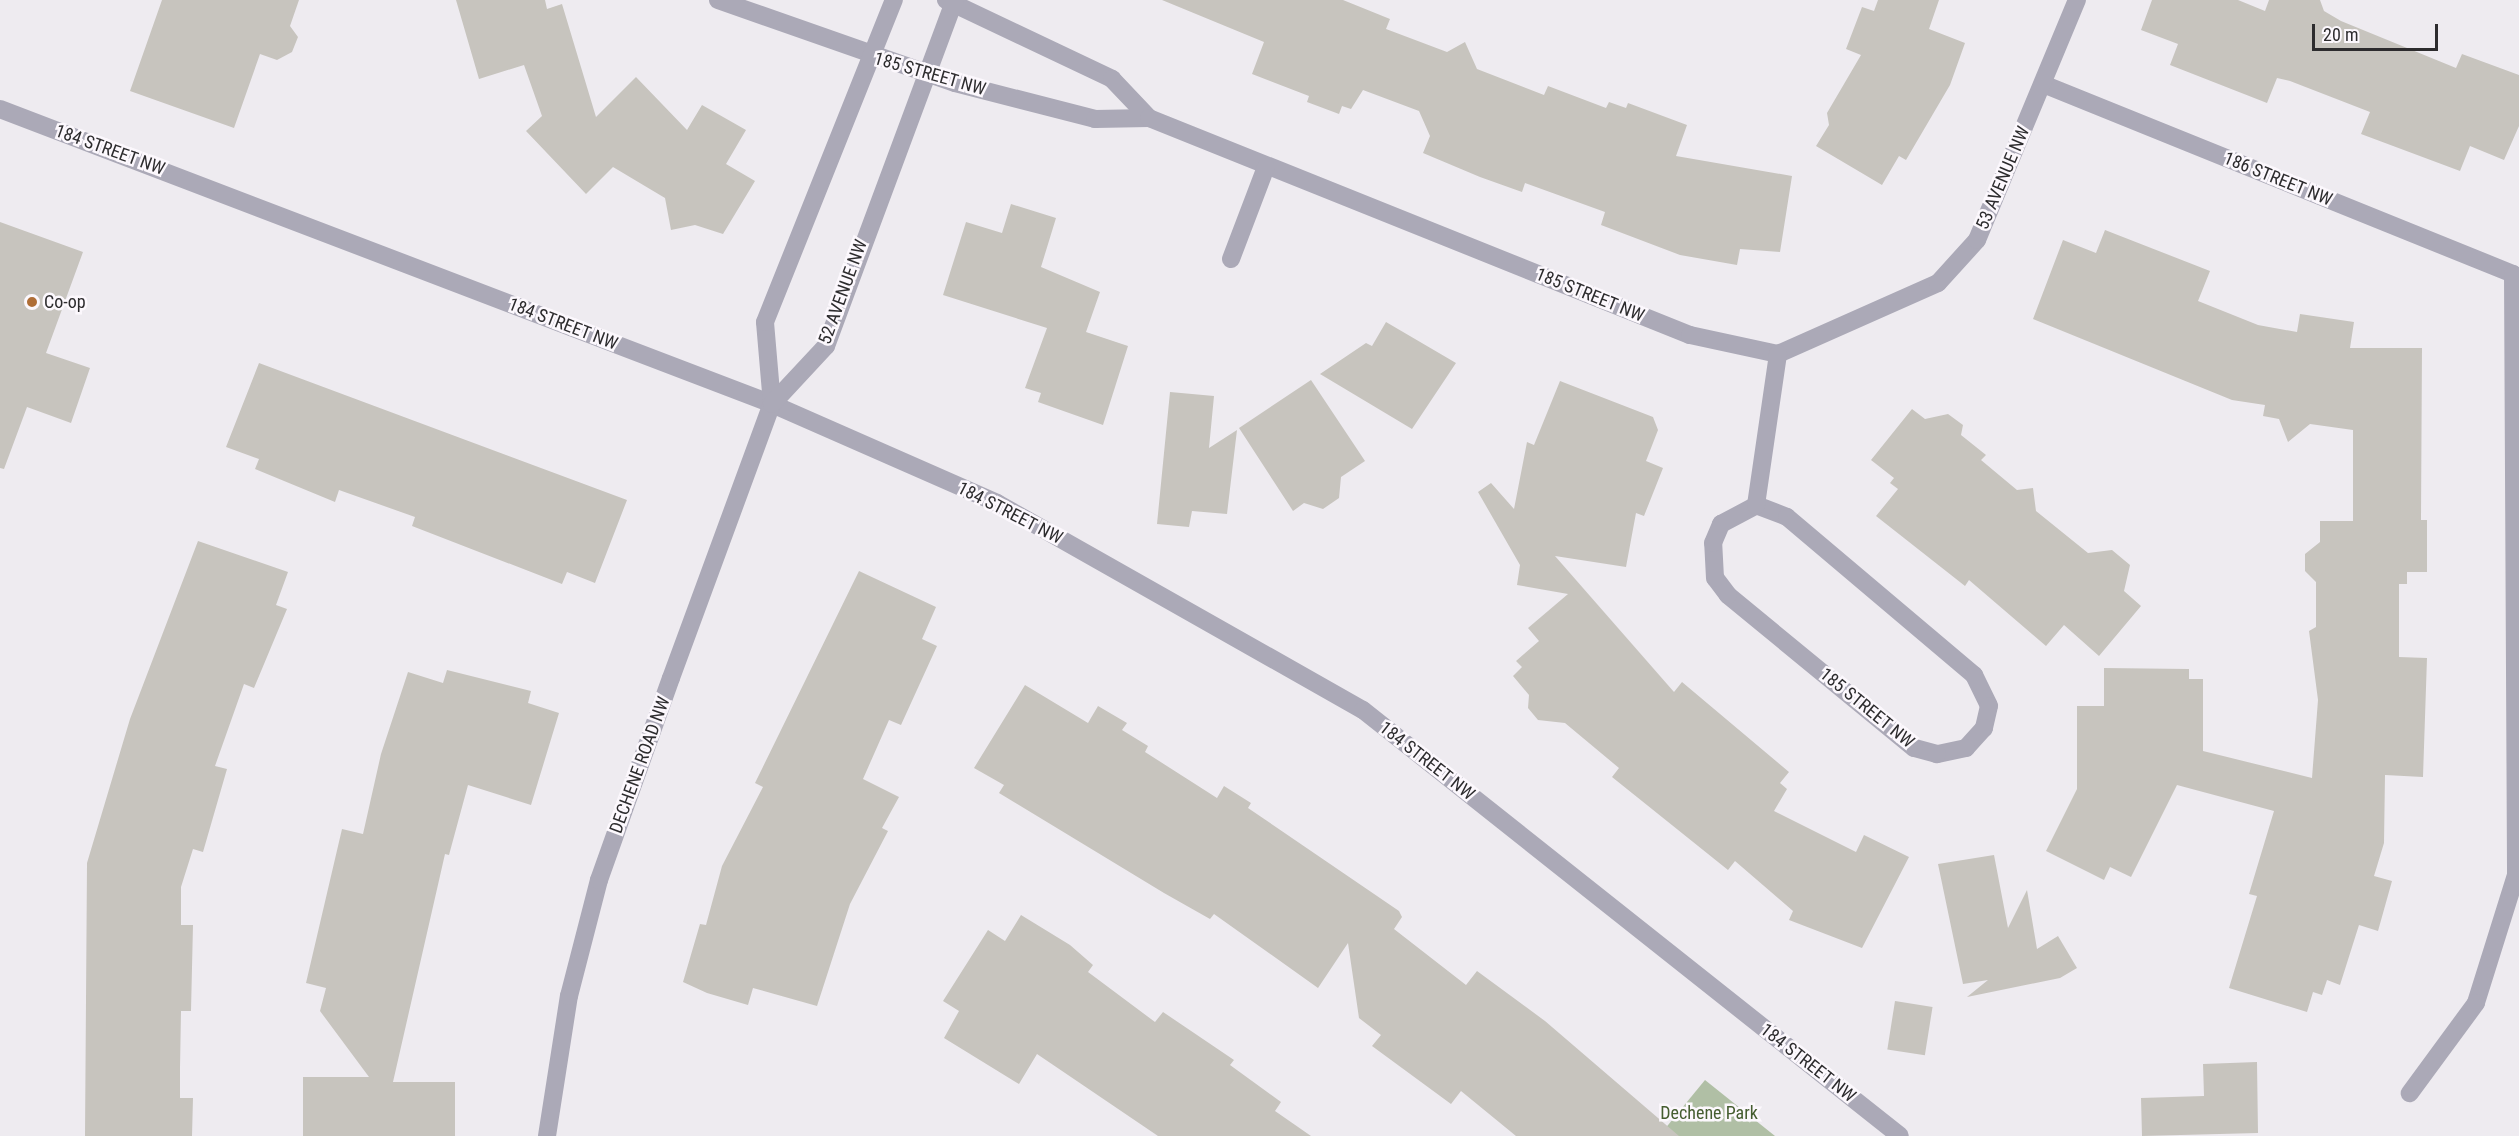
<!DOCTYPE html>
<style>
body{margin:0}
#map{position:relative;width:2519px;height:1136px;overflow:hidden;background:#eeebf0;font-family:"Roboto Condensed",sans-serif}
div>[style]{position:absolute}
.green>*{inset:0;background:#b0bfa5}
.building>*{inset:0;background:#c7c4be;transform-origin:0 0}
.minor>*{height:18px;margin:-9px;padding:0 9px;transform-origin:9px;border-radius:9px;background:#aba9b7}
.tertiary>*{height:18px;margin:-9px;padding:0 9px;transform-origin:9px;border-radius:9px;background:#aba9b7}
.dots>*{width:16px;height:16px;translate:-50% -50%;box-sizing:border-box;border:3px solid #fcf8fd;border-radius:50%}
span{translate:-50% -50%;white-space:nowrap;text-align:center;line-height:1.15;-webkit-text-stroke:5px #fcf8fd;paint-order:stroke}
.street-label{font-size:18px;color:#2d2c2e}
.poi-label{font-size:18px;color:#2d2c2e}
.left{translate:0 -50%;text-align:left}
.park-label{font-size:18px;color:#455d30}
.scale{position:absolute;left:2312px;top:24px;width:126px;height:27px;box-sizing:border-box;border:3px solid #2d2c2e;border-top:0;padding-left:8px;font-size:18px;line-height:21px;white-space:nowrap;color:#2d2c2e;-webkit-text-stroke:4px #fcf8fd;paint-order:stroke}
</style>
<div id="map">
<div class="green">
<i style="clip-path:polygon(1705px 1080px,1775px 1136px,1659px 1136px)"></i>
</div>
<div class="building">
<i style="clip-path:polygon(162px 0,299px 0,290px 26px,298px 37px,292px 52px,277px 60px,260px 54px,234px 128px,130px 91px)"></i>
<i style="clip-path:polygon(456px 0,545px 0,547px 9px,562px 4px,596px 117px,636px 77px,687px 130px,702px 105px,746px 130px,726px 164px,755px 181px,723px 234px,695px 225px,671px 230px,665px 198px,613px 167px,586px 194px,526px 131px,542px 116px,524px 65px,479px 79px)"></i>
<i style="clip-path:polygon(1162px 0,1343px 0,1390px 19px,1386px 29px,1447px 52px,1465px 42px,1477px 69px,1544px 95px,1548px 86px,1606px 108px,1609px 102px,1626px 108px,1628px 103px,1687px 125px,1676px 156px,1792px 176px,1780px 252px,1740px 249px,1737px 265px,1680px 255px,1601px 225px,1605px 212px,1525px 183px,1522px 192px,1480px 177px,1423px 153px,1430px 136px,1419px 111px,1363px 90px,1351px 109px,1342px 106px,1339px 114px,1307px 102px,1309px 96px,1252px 74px,1264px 42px)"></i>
<i style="clip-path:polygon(1878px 0,1939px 0,1929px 29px,1965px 43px,1950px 85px,1906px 160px,1899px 156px,1882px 185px,1816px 146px,1829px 125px,1827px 113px,1861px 55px,1846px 49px,1862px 7px,1874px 11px)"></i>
<i style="clip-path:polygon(2152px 0,2238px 0,2265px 11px,2269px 0,2320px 0,2324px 11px,2341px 21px,2456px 68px,2462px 54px,2519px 75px,2519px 126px,2504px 160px,2470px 146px,2460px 171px,2361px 134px,2370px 112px,2290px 81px,2277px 78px,2267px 103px,2170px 65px,2178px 44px,2141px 30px)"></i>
<i style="clip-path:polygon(1011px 204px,1056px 218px,1041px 267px,1100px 292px,1086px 332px,1128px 346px,1103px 425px,1038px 402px,1041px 393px,1025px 388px,1047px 328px,943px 295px,966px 222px,1002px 233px)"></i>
<i style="clip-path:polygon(0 222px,83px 252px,46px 353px,90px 368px,71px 423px,27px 407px,4px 469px,0 468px)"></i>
<i style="clip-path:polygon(2105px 230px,2210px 271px,2198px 301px,2258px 325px,2297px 332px,2300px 314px,2354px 322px,2350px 348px,2422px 348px,2421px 520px,2427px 520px,2427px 572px,2407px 572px,2407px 584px,2399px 584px,2399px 657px,2427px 658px,2423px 777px,2385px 775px,2384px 843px,2374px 876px,2392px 881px,2378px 931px,2359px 925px,2340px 985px,2327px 980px,2322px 995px,2313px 992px,2307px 1012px,2229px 988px,2257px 896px,2249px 894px,2274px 811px,2177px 785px,2131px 877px,2110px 867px,2104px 880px,2046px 851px,2077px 789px,2077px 706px,2104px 706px,2104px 668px,2189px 669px,2189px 679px,2203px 679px,2203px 751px,2312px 778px,2318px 700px,2309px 631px,2316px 627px,2316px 582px,2305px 571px,2305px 554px,2320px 542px,2320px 521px,2353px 521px,2353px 430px,2310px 424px,2288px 442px,2279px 419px,2263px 416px,2265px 405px,2232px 400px,2033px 319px,2063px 240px,2096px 253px)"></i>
<i style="clip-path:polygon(1386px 322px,1456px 363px,1412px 429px,1320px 374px,1366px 343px,1372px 346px)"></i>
<i style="clip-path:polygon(259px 363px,627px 500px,595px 583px,567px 572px,562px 584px,412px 526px,415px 517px,339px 490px,335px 502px,255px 469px,259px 459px,226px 447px)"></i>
<i style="clip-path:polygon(1311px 380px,1365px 461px,1341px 477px,1339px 498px,1323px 509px,1304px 503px,1293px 511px,1239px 428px)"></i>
<i style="clip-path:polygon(1560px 381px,1653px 417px,1658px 430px,1646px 461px,1663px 468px,1644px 516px,1636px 513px,1626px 567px,1555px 556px,1674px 692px,1682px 682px,1789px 772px,1780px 783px,1787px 789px,1774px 811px,1856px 852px,1864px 835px,1909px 857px,1862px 948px,1789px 920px,1793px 911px,1735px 861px,1728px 870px,1612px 777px,1619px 768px,1565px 723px,1538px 720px,1528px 708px,1529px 695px,1513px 676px,1522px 667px,1516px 661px,1539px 641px,1528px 628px,1568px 594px,1517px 585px,1520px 565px,1478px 492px,1491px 483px,1514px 509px,1527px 442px,1534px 445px)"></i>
<i style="clip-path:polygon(1170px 392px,1214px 396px,1209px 448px,1237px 430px,1227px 514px,1192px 511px,1189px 527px,1157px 524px)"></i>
<i style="clip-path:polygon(1912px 409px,1925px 419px,1948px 414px,1963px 425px,1961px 435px,1986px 455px,1981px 460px,2017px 490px,2033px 488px,2036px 511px,2088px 553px,2112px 550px,2130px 565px,2124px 591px,2141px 606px,2099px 656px,2064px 625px,2046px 646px,1969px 580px,1965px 586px,1876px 516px,1898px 489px,1890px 483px,1894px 478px,1871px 460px)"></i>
<i style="clip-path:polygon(198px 541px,288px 572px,276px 605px,287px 609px,254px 688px,244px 684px,215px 766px,227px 769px,203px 852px,193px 849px,181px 887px,181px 925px,193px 925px,191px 1011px,181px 1011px,180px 1069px,180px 1098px,193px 1098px,192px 1136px,85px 1136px,87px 863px,130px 719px)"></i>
<i style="clip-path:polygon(859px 571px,936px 607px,922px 639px,937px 646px,901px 725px,889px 720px,863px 779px,899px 797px,882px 828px,888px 831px,850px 904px,817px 1006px,753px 988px,748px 1005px,707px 993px,683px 982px,700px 924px,706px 925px,722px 866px,763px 787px,755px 783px)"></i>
<i style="clip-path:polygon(447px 670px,531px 691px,528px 703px,559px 713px,531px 805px,468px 785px,449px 855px,445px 854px,393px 1082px,455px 1082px,455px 1136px,303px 1136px,303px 1077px,369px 1077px,320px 1011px,326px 988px,306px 983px,342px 829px,363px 834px,381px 754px,408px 672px,443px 683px)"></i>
<i style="clip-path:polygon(1025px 685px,1088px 723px,1098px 706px,1127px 723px,1122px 730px,1148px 746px,1145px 752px,1217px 798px,1224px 786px,1251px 803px,1248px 808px,1399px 911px,1402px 917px,1394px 929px,1466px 985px,1477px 971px,1545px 1021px,1679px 1136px,1516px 1136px,1461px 1091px,1451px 1104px,1372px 1046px,1381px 1035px,1359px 1018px,1348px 943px,1318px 988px,1214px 914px,1210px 919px,1164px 893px,999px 793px,1004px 785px,974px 768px)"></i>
<i style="clip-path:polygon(1994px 855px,2008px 928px,2027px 890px,2037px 949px,2058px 936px,2077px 968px,2060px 978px,1967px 997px,1988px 980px,1963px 984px,1938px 864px)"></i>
<i style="clip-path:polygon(1021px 915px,1070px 945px,1093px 965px,1088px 972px,1155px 1022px,1163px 1012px,1234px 1060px,1230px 1065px,1281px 1102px,1275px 1111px,1311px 1136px,1158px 1136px,1037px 1054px,1019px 1084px,944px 1038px,959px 1011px,943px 1001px,988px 930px,1005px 941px)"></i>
<i style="left:1895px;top:1001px;width:38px;height:49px;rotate:9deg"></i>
<i style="clip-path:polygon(2257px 1062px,2258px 1133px,2142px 1136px,2141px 1098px,2204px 1096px,2203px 1064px)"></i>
</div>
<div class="minor">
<i style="left:718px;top:0;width:251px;rotate:19.3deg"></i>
<i style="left:955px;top:83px;width:145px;rotate:14.4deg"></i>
<i style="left:1095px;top:119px;width:54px;rotate:-1.1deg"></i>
<i style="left:946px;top:0;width:184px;rotate:25.4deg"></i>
<i style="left:1112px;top:79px;width:54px;rotate:46.5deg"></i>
<i style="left:1149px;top:118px;width:583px;rotate:21.86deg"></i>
<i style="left:1690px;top:335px;width:90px;rotate:12.2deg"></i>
<i style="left:2043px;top:84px;width:507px;rotate:22.01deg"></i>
<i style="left:2513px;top:274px;width:601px;rotate:89.71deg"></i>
<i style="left:2516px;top:875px;width:134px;rotate:107.4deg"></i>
<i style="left:2476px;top:1003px;width:112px;rotate:126.3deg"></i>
<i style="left:1231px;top:259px;width:98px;rotate:-69.2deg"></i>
<i style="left:1778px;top:354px;width:175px;rotate:-23.9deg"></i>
<i style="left:1938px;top:283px;width:58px;rotate:-47.8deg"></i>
<i style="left:1977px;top:240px;width:260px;rotate:-67.4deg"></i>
<i style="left:1756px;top:505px;width:33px;rotate:21deg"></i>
<i style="left:1787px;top:517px;width:245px;rotate:40.2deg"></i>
<i style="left:1974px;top:675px;width:34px;rotate:64deg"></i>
<i style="left:1989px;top:706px;width:23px;rotate:103deg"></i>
<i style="left:1984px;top:728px;width:27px;rotate:132deg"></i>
<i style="left:1966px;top:748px;width:30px;rotate:168deg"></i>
<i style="left:1937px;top:754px;width:24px;rotate:-165deg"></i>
<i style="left:1914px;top:748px;width:241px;rotate:-140.6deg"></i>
<i style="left:1728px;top:595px;width:21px;rotate:-127deg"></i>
<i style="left:1715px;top:578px;width:35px;rotate:-93deg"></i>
<i style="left:1713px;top:543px;width:21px;rotate:-67deg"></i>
<i style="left:1721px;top:524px;width:40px;rotate:-28deg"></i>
<i style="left:1756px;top:505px;width:153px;rotate:-81.7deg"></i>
</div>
<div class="tertiary">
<i style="left:0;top:109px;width:826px;rotate:20.91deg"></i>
<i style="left:772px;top:404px;width:246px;rotate:23.7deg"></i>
<i style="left:997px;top:503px;width:420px;rotate:29.5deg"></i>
<i style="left:1363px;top:710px;width:685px;rotate:38.42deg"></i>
<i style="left:772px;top:404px;width:82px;rotate:-94.9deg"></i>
<i style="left:765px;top:322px;width:347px;rotate:-68.2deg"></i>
<i style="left:547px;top:1136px;width:142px;rotate:-81.1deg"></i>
<i style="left:569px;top:996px;width:120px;rotate:-75.5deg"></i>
<i style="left:599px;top:880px;width:214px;rotate:-70.4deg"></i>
<i style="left:671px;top:678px;width:292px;rotate:-69.8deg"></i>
<i style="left:772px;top:404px;width:79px;rotate:-47deg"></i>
<i style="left:826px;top:346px;width:369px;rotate:-69.6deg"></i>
</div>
<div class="dots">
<i style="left:32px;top:302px;background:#af6e37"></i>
</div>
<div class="street-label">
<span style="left:930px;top:74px;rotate:16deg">185 STREET NW</span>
<span style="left:110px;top:150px;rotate:20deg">184 STREET NW</span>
<span style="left:2003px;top:178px;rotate:-67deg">53 AVENUE NW</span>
<span style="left:2278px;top:179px;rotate:22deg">186 STREET NW</span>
<span style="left:843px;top:292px;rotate:-70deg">52 AVENUE NW</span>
<span style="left:1590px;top:295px;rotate:22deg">185 STREET NW</span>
<span style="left:563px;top:324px;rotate:21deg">184 STREET NW</span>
<span style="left:1010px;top:513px;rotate:27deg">184 STREET NW</span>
<span style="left:1867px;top:708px;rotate:39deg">185 STREET NW</span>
<span style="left:1427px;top:761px;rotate:38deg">184 STREET NW</span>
<span style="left:640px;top:765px;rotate:-70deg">DECHENE ROAD NW</span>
<span style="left:1808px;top:1063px;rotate:38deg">184 STREET NW</span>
</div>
<div class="poi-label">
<span class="left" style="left:44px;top:302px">Co-op</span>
</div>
<div class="park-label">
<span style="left:1709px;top:1113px">Dechene Park</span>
</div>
<div class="scale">20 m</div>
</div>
